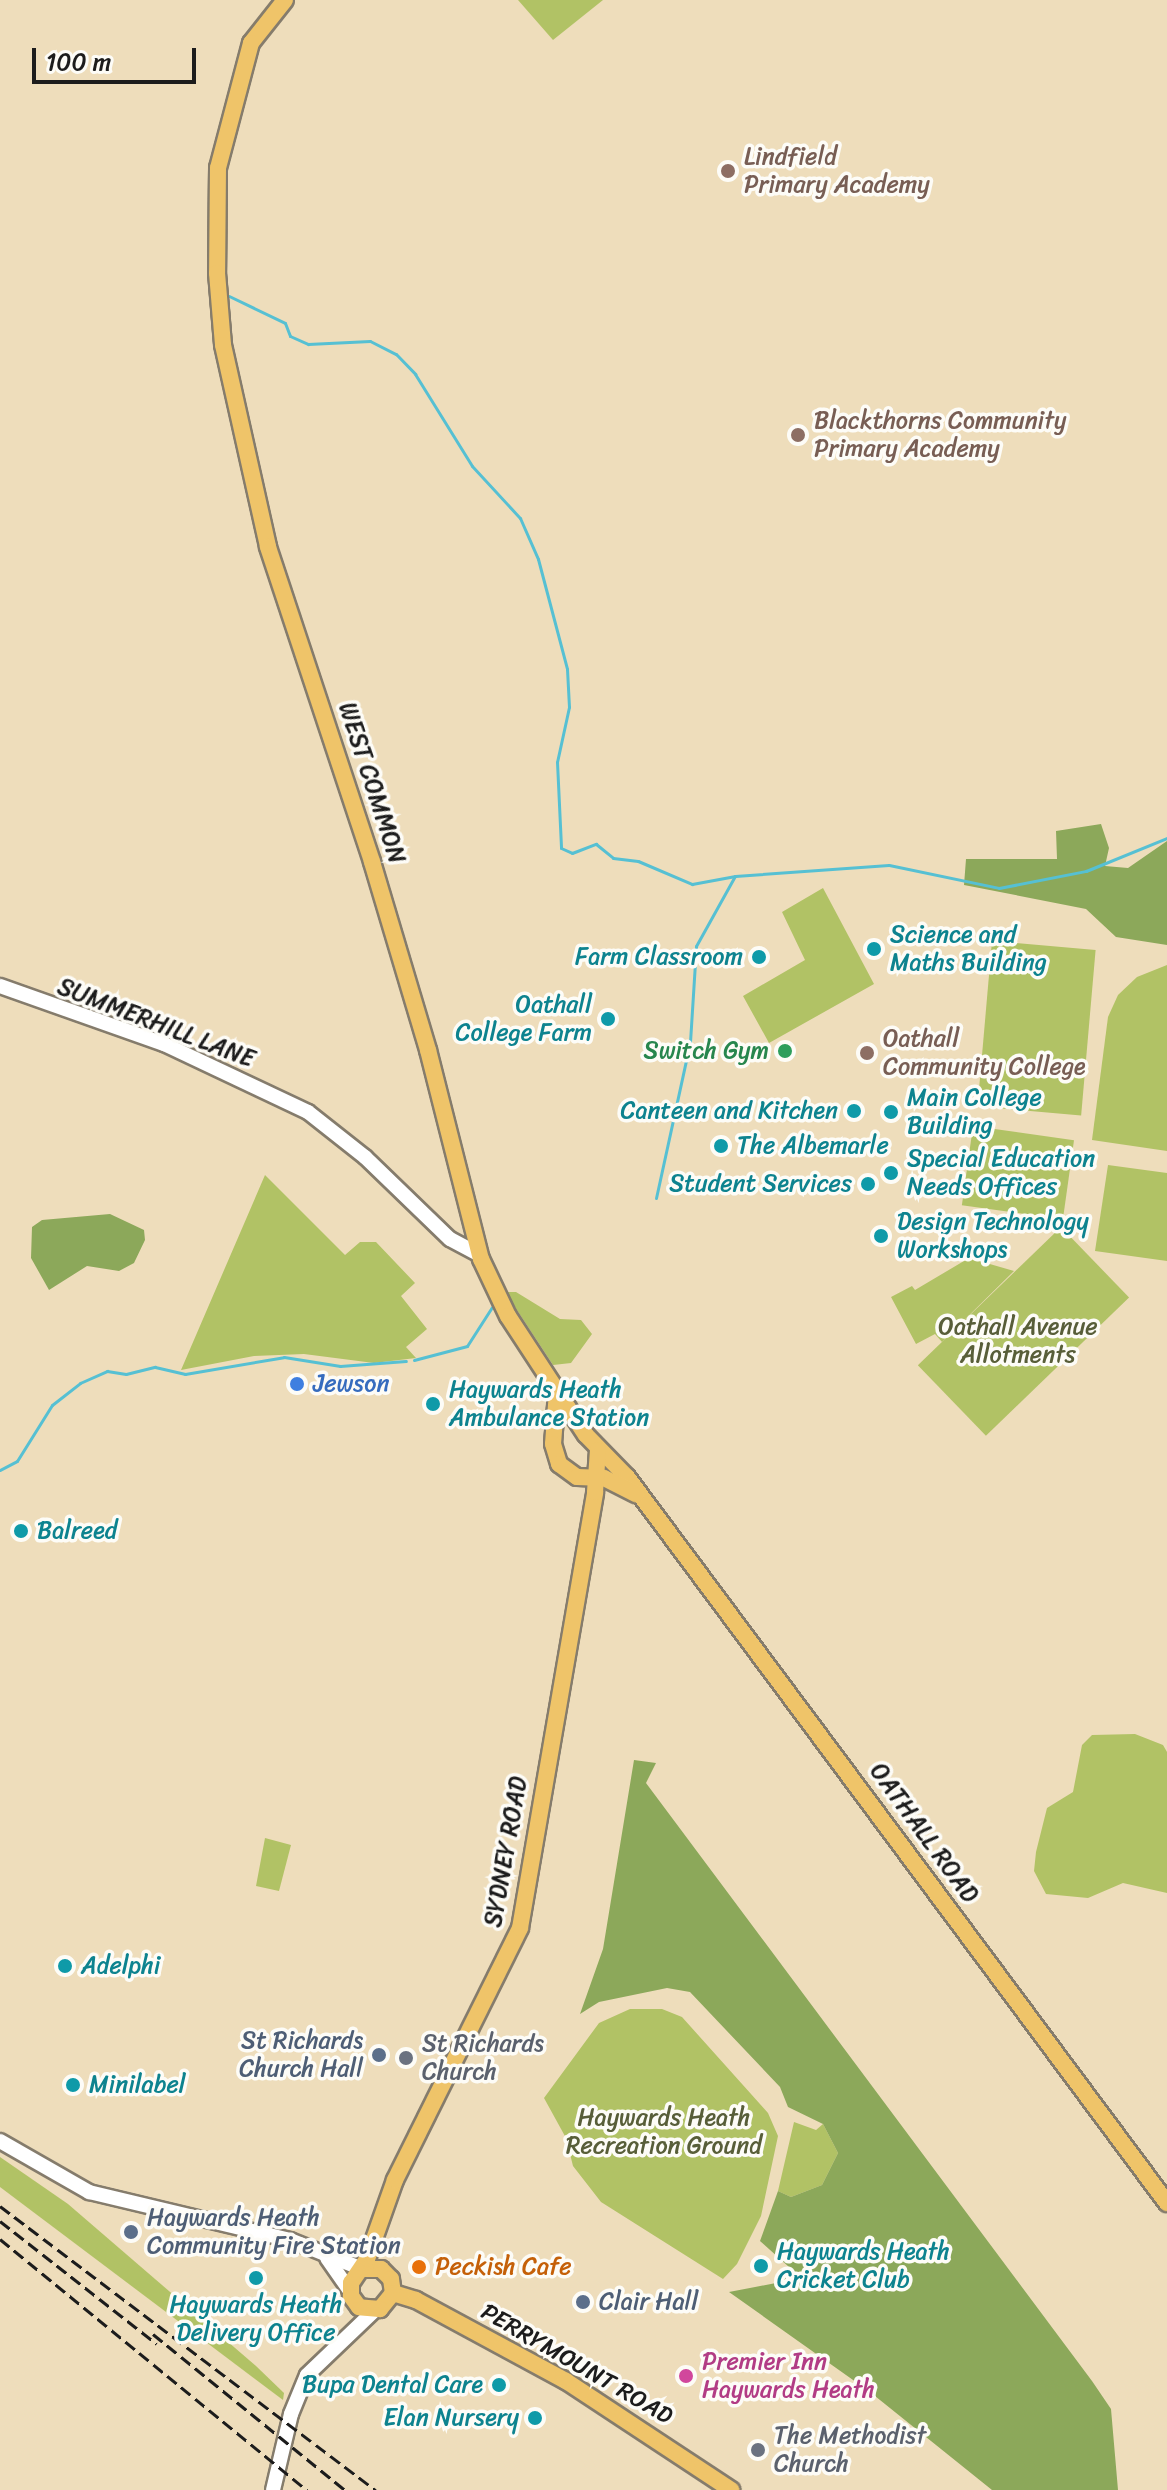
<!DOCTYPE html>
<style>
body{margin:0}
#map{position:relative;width:1167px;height:2490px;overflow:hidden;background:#edb;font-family:Sriracha,sans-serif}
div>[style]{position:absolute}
.green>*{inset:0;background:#b1c265;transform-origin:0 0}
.forest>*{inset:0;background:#8ca85a}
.stream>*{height:3px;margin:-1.5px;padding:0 1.5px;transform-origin:1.5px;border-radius:1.5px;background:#56c0d3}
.roads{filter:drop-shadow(2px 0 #857c6c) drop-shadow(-2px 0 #857c6c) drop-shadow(0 2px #857c6c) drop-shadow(0 -2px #857c6c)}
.minor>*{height:14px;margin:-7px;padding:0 7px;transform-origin:7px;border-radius:7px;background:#fff}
.major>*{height:16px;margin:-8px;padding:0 8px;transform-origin:8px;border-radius:8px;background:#efc469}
.rail>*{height:3px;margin-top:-1.5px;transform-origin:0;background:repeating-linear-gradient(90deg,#1c1c1c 0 12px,transparent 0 18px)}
.dots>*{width:22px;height:22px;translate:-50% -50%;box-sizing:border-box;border:4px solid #fdfcf7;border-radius:50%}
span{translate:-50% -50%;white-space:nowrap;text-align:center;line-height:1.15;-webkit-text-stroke:7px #fdfcf7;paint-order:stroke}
.education-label{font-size:24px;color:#785e54}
.left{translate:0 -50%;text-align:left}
.street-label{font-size:24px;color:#1c1c1c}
.culture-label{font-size:24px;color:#0d838f}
.right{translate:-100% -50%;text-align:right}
.leisure-label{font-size:24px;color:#27864d}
.park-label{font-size:24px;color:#585e39}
.shop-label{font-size:24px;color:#366cbe}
.service-label{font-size:24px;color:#4e5e75}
.worship-label{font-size:24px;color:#5b616d}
.food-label{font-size:24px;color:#c56008}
.hotel-label{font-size:24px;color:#b23c85}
.scale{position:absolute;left:32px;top:48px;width:164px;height:36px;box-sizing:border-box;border:4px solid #1c1c1c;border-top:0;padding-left:10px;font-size:24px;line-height:28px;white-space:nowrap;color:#1c1c1c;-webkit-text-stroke:6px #fdfcf7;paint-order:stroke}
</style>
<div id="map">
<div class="green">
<i style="clip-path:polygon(518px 0,603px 0,553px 40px)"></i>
<i style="clip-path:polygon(823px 888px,874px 984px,769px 1043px,743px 996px,805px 960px,782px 912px)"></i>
<i style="left:992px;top:941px;width:104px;height:166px;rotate:5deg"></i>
<i style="clip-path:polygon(1167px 965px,1167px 1151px,1092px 1140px,1108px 1017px,1118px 995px,1137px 977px)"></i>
<i style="left:973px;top:1126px;width:102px;height:80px;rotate:8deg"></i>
<i style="clip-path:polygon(1108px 1165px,1167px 1173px,1167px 1261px,1095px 1251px)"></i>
<i style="clip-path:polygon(265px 1175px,345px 1255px,360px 1242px,376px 1242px,415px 1283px,401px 1296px,427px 1329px,406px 1347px,416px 1358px,374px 1363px,304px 1354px,254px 1356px,181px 1370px)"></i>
<i style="left:1061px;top:1227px;width:98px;height:199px;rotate:46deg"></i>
<i style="clip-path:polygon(969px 1258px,1014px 1271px,942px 1342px,935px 1334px,916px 1344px,891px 1297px,912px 1286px,915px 1290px)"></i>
<i style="clip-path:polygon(505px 1292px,516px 1292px,560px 1319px,581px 1320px,592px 1334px,571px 1363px,553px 1365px)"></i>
<i style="clip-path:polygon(1135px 1734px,1163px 1745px,1167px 1752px,1167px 1893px,1123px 1883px,1088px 1898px,1046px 1894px,1034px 1871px,1036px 1852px,1047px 1808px,1073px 1792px,1082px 1745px,1092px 1735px)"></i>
<i style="clip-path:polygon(265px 1838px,291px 1845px,279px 1891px,256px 1886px)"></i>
<i style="clip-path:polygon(630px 2009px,662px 2009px,682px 2017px,768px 2113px,778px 2136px,761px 2216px,737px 2264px,723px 2279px,601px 2202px,573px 2166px,566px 2138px,544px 2098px,599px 2023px)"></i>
<i style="clip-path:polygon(794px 2122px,816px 2130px,823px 2124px,838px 2153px,822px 2185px,791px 2197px,778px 2191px)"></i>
<i style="clip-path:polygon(0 2157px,68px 2204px,256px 2366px,284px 2393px,283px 2400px,0 2187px)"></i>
</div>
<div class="forest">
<i style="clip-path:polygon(1101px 824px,1109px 848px,1105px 866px,1128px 868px,1167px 841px,1167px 945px,1116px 937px,1086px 909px,964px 885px,966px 859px,1057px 859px,1056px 831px)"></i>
<i style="clip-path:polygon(110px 1214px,144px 1230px,145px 1240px,134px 1263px,119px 1271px,87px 1266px,49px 1290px,31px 1258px,32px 1227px,42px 1220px)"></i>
<i style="clip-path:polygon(634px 1760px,656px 1763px,646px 1783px,1092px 2381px,1111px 2409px,1118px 2490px,992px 2490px,870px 2392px,729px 2292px,776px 2283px,789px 2267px,760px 2241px,778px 2191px,791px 2197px,822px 2185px,838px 2153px,823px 2124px,788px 2107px,780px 2087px,690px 1992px,667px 1988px,599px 2002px,580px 2014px,603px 1949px)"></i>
</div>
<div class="stream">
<i style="left:229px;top:296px;width:62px;rotate:25.7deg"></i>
<i style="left:285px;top:323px;width:14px;rotate:69deg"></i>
<i style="left:290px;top:336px;width:20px;rotate:24deg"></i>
<i style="left:308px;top:344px;width:62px;rotate:-2.8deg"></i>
<i style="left:370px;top:341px;width:29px;rotate:27deg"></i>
<i style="left:396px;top:354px;width:28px;rotate:46deg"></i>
<i style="left:415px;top:374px;width:108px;rotate:58.2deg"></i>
<i style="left:472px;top:466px;width:71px;rotate:47.3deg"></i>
<i style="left:520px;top:518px;width:45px;rotate:66.3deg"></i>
<i style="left:538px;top:559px;width:114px;rotate:75.2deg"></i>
<i style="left:567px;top:669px;width:38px;rotate:87deg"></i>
<i style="left:569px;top:707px;width:56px;rotate:102.3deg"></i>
<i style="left:557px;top:762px;width:86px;rotate:87.3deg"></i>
<i style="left:561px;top:848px;width:12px;rotate:24deg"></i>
<i style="left:572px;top:853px;width:26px;rotate:-21deg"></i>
<i style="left:596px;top:844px;width:22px;rotate:39deg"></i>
<i style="left:613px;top:858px;width:25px;rotate:7deg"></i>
<i style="left:638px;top:861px;width:59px;rotate:23.1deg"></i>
<i style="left:692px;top:884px;width:44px;rotate:-10.5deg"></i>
<i style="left:656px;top:1198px;width:160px;rotate:-77.7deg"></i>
<i style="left:690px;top:1042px;width:96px;rotate:-86.4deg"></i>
<i style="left:696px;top:946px;width:80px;rotate:-60.9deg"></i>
<i style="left:735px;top:876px;width:154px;rotate:-4.1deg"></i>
<i style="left:889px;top:865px;width:112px;rotate:11.8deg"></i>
<i style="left:999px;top:888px;width:89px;rotate:-11.1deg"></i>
<i style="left:1086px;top:871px;width:87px;rotate:-22.2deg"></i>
<i style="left:414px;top:1360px;width:55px;rotate:-14.8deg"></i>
<i style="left:467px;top:1346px;width:46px;rotate:-57.3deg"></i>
<i style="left:0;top:1470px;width:19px;rotate:-28deg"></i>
<i style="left:17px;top:1461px;width:66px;rotate:-58deg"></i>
<i style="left:52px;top:1405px;width:36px;rotate:-38deg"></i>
<i style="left:80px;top:1383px;width:30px;rotate:-24deg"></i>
<i style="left:107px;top:1371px;width:19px;rotate:9deg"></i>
<i style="left:126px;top:1374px;width:30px;rotate:-14deg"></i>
<i style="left:155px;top:1367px;width:31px;rotate:13deg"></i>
<i style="left:185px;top:1374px;width:100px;rotate:-9.7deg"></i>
<i style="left:284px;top:1357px;width:57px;rotate:9.1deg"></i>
<i style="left:340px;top:1366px;width:66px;rotate:-4.3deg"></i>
</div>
<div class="roads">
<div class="minor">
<i style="left:0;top:986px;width:174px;rotate:19.5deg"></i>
<i style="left:164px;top:1044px;width:159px;rotate:25.3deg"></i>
<i style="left:308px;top:1112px;width:73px;rotate:38.3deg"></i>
<i style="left:365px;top:1157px;width:118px;rotate:44deg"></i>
<i style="left:450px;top:1239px;width:34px;rotate:28deg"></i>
<i style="left:0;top:2141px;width:103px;rotate:29.8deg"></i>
<i style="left:89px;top:2192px;width:207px;rotate:13.4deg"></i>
<i style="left:290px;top:2240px;width:78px;rotate:21.9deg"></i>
<i style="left:327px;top:2258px;width:40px;rotate:55.1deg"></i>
<i style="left:273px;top:2490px;width:78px;rotate:-76.7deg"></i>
<i style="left:291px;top:2414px;width:42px;rotate:-67.7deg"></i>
<i style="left:307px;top:2375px;width:93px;rotate:-43.7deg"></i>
</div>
<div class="major">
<i style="left:285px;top:0;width:55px;rotate:128.3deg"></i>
<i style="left:251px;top:43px;width:129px;rotate:104.8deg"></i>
<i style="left:218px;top:168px;width:105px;rotate:90.5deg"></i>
<i style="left:217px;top:273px;width:72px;rotate:85.2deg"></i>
<i style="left:223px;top:345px;width:207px;rotate:77.4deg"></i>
<i style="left:268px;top:547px;width:332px;rotate:71.7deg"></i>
<i style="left:372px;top:862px;width:196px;rotate:73.4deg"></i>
<i style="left:428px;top:1050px;width:216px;rotate:75.8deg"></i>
<i style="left:481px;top:1259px;width:63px;rotate:64.7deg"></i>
<i style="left:508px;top:1316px;width:142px;rotate:56.8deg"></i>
<i style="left:586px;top:1435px;width:59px;rotate:45.7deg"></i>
<i style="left:627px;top:1477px;width:905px;rotate:53.36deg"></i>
<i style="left:557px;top:1392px;width:52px;rotate:94.4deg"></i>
<i style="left:553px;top:1444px;width:21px;rotate:73deg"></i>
<i style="left:559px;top:1464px;width:22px;rotate:36deg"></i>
<i style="left:577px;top:1477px;width:27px;rotate:2deg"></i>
<i style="left:604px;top:1478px;width:36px;rotate:27deg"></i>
<i style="left:362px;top:2269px;width:19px"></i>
<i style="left:381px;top:2269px;width:14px;rotate:45deg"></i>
<i style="left:391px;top:2279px;width:14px;rotate:82deg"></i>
<i style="left:393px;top:2293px;width:21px;rotate:129deg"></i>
<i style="left:380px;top:2309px;width:21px;rotate:-175deg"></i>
<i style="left:359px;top:2307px;width:14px;rotate:-126deg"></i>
<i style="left:351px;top:2296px;width:13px;rotate:-90deg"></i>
<i style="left:351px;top:2283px;width:29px;rotate:-56deg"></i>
<i style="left:367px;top:2259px;width:84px;rotate:-70.5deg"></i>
<i style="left:395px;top:2180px;width:281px;rotate:-63.6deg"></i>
<i style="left:520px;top:1928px;width:442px;rotate:-80.2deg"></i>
<i style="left:595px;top:1492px;width:42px;rotate:-85.9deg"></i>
<i style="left:393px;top:2293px;width:24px;rotate:17deg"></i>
<i style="left:416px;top:2300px;width:170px;rotate:28.4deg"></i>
<i style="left:566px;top:2381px;width:198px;rotate:33.4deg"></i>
</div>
</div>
<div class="rail">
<i style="left:0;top:2206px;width:471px;rotate:37.1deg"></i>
<i style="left:0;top:2221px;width:199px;rotate:38.1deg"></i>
<i style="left:0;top:2239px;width:397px;rotate:39.3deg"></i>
<i style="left:153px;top:2334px;width:247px;rotate:39.1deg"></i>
</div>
<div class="dots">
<i style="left:728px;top:171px;background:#8d6e63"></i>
<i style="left:798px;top:435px;background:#8d6e63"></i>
<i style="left:874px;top:949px;background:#0f9aa8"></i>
<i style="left:759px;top:957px;background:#0f9aa8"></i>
<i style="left:608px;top:1019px;background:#0f9aa8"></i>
<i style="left:785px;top:1051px;background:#2e9e5b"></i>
<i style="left:867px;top:1053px;background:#8d6e63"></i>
<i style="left:854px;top:1111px;background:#0f9aa8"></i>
<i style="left:891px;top:1112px;background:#0f9aa8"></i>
<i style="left:721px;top:1146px;background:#0f9aa8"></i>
<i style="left:891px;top:1173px;background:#0f9aa8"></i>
<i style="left:868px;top:1184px;background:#0f9aa8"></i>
<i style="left:881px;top:1236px;background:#0f9aa8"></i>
<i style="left:297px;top:1384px;background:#3f7fe0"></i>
<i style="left:433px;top:1404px;background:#0f9aa8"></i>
<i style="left:21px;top:1531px;background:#0f9aa8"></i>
<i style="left:65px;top:1966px;background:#0f9aa8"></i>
<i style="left:379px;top:2055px;background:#5c6f8a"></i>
<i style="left:406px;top:2058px;background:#6b7280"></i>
<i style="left:73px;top:2085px;background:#0f9aa8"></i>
<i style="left:131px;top:2232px;background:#5c6f8a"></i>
<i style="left:761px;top:2266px;background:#0f9aa8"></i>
<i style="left:419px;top:2267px;background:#e8710a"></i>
<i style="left:256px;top:2278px;background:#0f9aa8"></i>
<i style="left:583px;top:2302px;background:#5c6f8a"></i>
<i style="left:686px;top:2376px;background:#d1479c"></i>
<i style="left:499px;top:2385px;background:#0f9aa8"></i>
<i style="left:535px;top:2418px;background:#0f9aa8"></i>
<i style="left:758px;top:2450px;background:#6b7280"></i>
</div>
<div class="education-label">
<span class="left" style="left:744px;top:171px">Lindfield<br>Primary Academy</span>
<span class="left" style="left:814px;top:435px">Blackthorns Community<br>Primary Academy</span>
<span class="left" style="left:883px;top:1053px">Oathall<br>Community College</span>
</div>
<div class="street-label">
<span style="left:372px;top:783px;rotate:72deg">WEST COMMON</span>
<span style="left:156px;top:1023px;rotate:21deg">SUMMERHILL LANE</span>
<span style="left:924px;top:1833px;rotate:54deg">OATHALL ROAD</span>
<span style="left:506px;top:1852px;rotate:-80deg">SYDNEY ROAD</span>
<span style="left:577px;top:2364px;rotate:30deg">PERRYMOUNT ROAD</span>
</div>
<div class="culture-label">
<span class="left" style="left:890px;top:949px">Science and<br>Maths Building</span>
<span class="right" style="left:743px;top:957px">Farm Classroom</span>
<span class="right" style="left:592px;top:1019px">Oathall<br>College Farm</span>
<span class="left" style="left:907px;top:1112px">Main College<br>Building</span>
<span class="right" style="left:838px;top:1111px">Canteen and Kitchen</span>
<span class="left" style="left:737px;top:1146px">The Albemarle</span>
<span class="left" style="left:907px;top:1173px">Special Education<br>Needs Offices</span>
<span class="right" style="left:852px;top:1184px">Student Services</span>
<span class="left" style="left:897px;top:1236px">Design Technology<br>Workshops</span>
<span class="left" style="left:449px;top:1404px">Haywards Heath<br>Ambulance Station</span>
<span class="left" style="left:37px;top:1531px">Balreed</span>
<span class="left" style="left:81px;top:1966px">Adelphi</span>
<span class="left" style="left:89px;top:2085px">Minilabel</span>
<span class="left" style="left:777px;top:2266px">Haywards Heath<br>Cricket Club</span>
<span style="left:256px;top:2319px">Haywards Heath<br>Delivery Office</span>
<span class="right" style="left:483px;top:2385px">Bupa Dental Care</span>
<span class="right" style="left:519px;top:2418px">Elan Nursery</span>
</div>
<div class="leisure-label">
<span class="right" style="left:769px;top:1051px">Switch Gym</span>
</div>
<div class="park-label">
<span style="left:1018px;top:1341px">Oathall Avenue<br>Allotments</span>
<span style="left:664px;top:2132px">Haywards Heath<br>Recreation Ground</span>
</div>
<div class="shop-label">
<span class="left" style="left:313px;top:1384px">Jewson</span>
</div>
<div class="service-label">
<span class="right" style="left:363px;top:2055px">St Richards<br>Church Hall</span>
<span class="left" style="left:147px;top:2232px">Haywards Heath<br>Community Fire Station</span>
<span class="left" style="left:599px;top:2302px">Clair Hall</span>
</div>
<div class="worship-label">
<span class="left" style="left:422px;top:2058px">St Richards<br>Church</span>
<span class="left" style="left:774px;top:2450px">The Methodist<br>Church</span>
</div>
<div class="food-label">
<span class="left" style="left:435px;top:2267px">Peckish Cafe</span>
</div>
<div class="hotel-label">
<span class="left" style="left:702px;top:2376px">Premier Inn<br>Haywards Heath</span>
</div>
<div class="scale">100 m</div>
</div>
